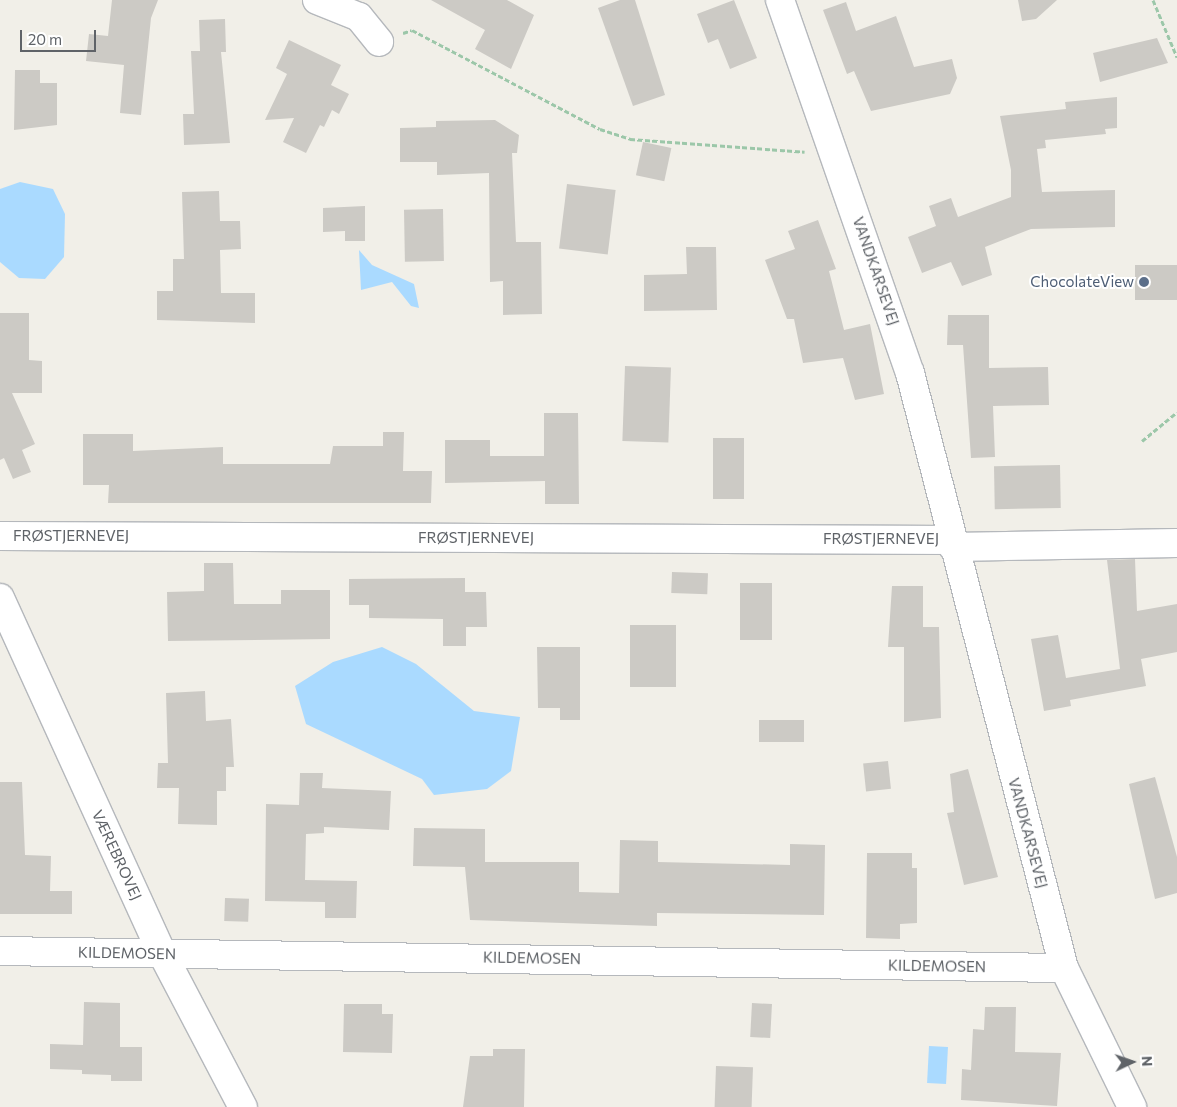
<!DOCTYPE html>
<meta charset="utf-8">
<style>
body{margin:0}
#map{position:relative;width:1177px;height:1107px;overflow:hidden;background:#f1efe8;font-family:Commissioner,sans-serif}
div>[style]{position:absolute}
.water>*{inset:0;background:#aadaff;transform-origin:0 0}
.building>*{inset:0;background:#cccac5;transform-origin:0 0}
.path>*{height:3px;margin-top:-1.5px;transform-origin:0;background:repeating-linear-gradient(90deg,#9cc7a9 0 5px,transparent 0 7.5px)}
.roads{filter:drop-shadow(1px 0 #b5b8bc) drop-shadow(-1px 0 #b5b8bc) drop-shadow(0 1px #b5b8bc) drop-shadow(0 -1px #b5b8bc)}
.street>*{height:28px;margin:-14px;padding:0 14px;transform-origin:14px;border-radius:14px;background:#fff}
.secondary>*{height:28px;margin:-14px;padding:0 14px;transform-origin:14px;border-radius:14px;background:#fff}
.dots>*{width:14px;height:14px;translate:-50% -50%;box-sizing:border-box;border:2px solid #fff;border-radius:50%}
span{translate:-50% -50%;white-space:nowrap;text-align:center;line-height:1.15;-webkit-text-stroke:4px #fff;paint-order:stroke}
.street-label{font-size:15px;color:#5f6368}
.service-label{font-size:15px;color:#4e5e75}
.right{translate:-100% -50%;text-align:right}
.north{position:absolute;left:1107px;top:1037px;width:50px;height:50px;-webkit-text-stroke:4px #fff;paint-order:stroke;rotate:87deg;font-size:14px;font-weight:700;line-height:20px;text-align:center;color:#5f6368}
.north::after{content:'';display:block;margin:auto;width:18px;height:22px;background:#5f6368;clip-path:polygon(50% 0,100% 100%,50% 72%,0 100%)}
.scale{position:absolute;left:20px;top:30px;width:76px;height:22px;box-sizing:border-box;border:2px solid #5f6368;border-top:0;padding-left:6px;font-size:15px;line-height:18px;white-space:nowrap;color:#5f6368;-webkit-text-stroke:4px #fff;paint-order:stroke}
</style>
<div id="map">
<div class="water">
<i style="clip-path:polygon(20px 182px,53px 189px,65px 214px,64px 257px,45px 279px,19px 278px,0 262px,0 189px)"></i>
<i style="clip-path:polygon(359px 250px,372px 265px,414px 284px,419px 308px,411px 306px,392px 282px,361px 290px)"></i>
<i style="clip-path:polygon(382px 647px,416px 664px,474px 711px,520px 717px,511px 771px,487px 789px,434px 795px,422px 779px,306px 724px,295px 686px,333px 662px)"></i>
<i style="left:929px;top:1046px;width:19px;height:37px;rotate:3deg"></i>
</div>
<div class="building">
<i style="clip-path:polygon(112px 0,158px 0,151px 18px,141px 115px,120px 113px,124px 65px,86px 61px,89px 34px,108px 36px)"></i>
<i style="clip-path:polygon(431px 0,507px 0,534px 15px,511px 69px,475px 49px,485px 30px)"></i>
<i style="clip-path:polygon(620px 0,635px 0,665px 95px,633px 106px,598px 8px)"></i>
<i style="clip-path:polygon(734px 0,757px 58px,730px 69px,718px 39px,708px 43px,697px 14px)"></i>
<i style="clip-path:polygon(1018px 0,1057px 0,1036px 19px,1022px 21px)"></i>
<i style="clip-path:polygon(846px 2px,856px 31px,896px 16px,914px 67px,952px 59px,957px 78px,950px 94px,871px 111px,854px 71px,847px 74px,823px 10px)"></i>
<i style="clip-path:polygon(225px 19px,226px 52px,221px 52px,230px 143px,184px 145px,183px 114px,194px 114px,191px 51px,200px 51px,199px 20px)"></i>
<i style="clip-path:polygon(1157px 38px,1168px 63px,1100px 82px,1093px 53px)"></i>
<i style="clip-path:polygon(289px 40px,341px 65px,331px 85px,349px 94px,339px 114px,332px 110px,324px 127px,320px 125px,306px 153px,283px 142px,294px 118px,265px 120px,287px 74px,276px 68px)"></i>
<i style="clip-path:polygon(15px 70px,40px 70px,40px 83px,57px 83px,57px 125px,14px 130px)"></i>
<i style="clip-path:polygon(1117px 97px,1117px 128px,1105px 129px,1106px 134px,1045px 140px,1046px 148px,1037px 149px,1042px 192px,1115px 190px,1115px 227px,1031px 229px,985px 247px,992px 275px,962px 286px,951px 262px,922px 273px,908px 237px,936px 226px,929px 206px,951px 198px,958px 217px,1011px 197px,1011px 170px,1000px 116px,1066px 109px,1065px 102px)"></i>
<i style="clip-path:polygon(495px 120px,519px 135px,517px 153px,512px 153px,516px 242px,541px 242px,542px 314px,503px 315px,503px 281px,490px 282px,489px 173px,437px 175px,437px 162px,400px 162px,400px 128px,436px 127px,436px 121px)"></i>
<i style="left:643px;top:142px;width:29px;height:34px;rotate:12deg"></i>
<i style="left:567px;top:184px;width:49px;height:65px;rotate:7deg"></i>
<i style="clip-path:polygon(219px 191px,220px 221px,240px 221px,241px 249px,220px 250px,221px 293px,255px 293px,255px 323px,157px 320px,157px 291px,173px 291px,173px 259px,184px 259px,182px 192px)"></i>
<i style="clip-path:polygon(365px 206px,365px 241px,345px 241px,345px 231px,323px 232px,323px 208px)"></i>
<i style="left:443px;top:209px;width:52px;height:39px;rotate:89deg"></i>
<i style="clip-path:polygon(818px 220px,836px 269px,829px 271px,844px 330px,870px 324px,884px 394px,855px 400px,843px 358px,803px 363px,794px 319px,787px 319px,765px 260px,795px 249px,788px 231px)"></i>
<i style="clip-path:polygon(686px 247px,716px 247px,717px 310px,644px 311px,644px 275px,687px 274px)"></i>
<i style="left:1177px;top:265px;width:35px;height:42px;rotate:90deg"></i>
<i style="clip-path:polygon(0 313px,29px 313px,29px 360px,42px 361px,42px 393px,12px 393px,35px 444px,22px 450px,31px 472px,13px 479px,4px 458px,0 460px)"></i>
<i style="clip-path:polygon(948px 315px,989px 315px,989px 368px,1048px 367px,1049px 405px,993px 406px,995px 457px,971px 458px,963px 345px,947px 345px)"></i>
<i style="left:625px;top:366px;width:46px;height:75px;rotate:2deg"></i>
<i style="clip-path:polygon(544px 413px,578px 413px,579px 504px,545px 504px,545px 481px,445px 483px,445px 440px,490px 440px,490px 456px,544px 456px)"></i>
<i style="clip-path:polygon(383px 432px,404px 432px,403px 471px,432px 471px,431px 503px,108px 503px,109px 485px,83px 485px,83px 434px,133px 434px,133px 451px,223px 447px,223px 464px,330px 464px,333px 446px,383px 446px)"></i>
<i style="left:713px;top:438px;width:31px;height:61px"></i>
<i style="left:1060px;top:465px;width:43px;height:66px;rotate:89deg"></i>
<i style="clip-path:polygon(1135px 559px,1137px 611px,1177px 604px,1177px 652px,1141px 659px,1146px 686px,1070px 700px,1071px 706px,1044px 711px,1031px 639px,1058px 635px,1066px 678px,1120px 669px,1107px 560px)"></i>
<i style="clip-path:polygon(204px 563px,233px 563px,234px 604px,281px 604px,281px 590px,330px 590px,330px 639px,168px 641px,167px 592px,204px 591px)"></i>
<i style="left:672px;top:572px;width:36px;height:21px;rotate:2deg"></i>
<i style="clip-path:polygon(465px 578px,465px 592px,486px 592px,487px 627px,466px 627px,466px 646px,443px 646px,443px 619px,369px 618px,369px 605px,349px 605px,349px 579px)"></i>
<i style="left:740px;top:583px;width:32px;height:57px"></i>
<i style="clip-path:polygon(892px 586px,923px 586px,923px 627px,939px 627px,941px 718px,904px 722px,904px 647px,888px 647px)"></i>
<i style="left:630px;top:625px;width:46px;height:62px"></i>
<i style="clip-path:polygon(537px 647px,580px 647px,580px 720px,560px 720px,560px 708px,538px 708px)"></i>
<i style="clip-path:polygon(205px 691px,206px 721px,231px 719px,234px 767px,226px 767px,226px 791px,217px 791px,217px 825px,178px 824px,179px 788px,157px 788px,158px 763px,168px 763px,166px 693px)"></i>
<i style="left:804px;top:720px;width:22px;height:45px;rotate:90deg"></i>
<i style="left:888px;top:761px;width:28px;height:25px;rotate:84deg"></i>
<i style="clip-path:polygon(968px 769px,998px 877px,964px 885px,947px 813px,954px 812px,950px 774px)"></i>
<i style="clip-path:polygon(300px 773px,323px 773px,322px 788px,391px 791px,389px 830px,324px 827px,324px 833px,306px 834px,305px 880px,357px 881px,356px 918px,325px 918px,325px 902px,265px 901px,266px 804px,299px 805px)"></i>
<i style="clip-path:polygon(1155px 777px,1177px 857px,1177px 893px,1155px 899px,1129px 784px)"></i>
<i style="clip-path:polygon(0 782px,22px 782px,25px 855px,51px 856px,50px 891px,72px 891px,72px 914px,0 914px)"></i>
<i style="clip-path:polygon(414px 828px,485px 829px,485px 862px,579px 862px,579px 892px,619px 893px,620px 840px,658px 841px,658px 862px,790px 865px,790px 844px,825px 845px,824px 915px,657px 913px,657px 926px,470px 920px,465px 867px,413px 866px)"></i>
<i style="clip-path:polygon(867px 853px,912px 853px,912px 868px,917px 868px,917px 923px,900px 924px,900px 939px,866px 938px)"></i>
<i style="left:225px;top:898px;width:24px;height:23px;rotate:2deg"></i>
<i style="clip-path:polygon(84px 1002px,120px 1003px,120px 1047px,142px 1047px,142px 1081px,111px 1081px,111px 1075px,82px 1074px,82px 1070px,50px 1069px,50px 1044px,83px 1045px)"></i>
<i style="left:752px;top:1003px;width:20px;height:34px;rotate:3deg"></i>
<i style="clip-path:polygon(344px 1004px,382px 1004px,382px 1014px,393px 1014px,392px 1053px,343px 1052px)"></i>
<i style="clip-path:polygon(985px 1007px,1016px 1007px,1015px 1052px,1061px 1053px,1057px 1106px,961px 1100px,962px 1069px,971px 1070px,973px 1029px,984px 1030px)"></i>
<i style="clip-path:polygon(493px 1049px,525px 1049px,524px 1107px,463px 1107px,470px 1056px,493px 1056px)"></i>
<i style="left:716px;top:1066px;width:37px;height:41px;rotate:2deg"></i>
</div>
<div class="path">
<i style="left:1153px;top:0;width:62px;rotate:67.2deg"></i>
<i style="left:403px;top:33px;width:9px;rotate:-18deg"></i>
<i style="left:412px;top:30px;width:212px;rotate:27.8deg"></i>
<i style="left:600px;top:129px;width:32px;rotate:18deg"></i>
<i style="left:630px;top:139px;width:175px;rotate:4.2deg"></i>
<i style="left:1142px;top:441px;width:45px;rotate:-39.6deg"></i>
</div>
<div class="roads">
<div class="street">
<i style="left:317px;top:0;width:45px;rotate:22deg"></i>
<i style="left:359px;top:17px;width:32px;rotate:51deg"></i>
<i style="left:780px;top:0;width:395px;rotate:70.8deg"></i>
<i style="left:910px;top:373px;width:615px;rotate:75.49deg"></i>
<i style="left:1064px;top:968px;width:155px;rotate:63.9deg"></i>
<i style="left:0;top:536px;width:951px;rotate:0.24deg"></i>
<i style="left:953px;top:547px;width:224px;rotate:-1deg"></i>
<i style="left:0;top:951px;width:1064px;rotate:0.92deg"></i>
</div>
<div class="secondary">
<i style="left:0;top:598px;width:390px;rotate:65.5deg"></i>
<i style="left:162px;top:953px;width:174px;rotate:62.3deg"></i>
</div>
</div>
<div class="dots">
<i style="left:1144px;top:282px;background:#5c6f8a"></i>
</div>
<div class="street-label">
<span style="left:876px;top:271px;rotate:71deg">VANDKARSEVEJ</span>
<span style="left:71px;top:536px">FRØSTJERNEVEJ</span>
<span style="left:476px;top:538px">FRØSTJERNEVEJ</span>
<span style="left:881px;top:539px">FRØSTJERNEVEJ</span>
<span style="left:1028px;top:833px;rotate:75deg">VANDKARSEVEJ</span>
<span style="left:117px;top:855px;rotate:65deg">VÆREBROVEJ</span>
<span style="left:127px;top:953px;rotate:1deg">KILDEMOSEN</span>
<span style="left:532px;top:958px;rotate:1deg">KILDEMOSEN</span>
<span style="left:937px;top:966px;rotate:1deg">KILDEMOSEN</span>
</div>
<div class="service-label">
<span class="right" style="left:1134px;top:282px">ChocolateView</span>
</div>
<div class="north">N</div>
<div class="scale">20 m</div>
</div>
